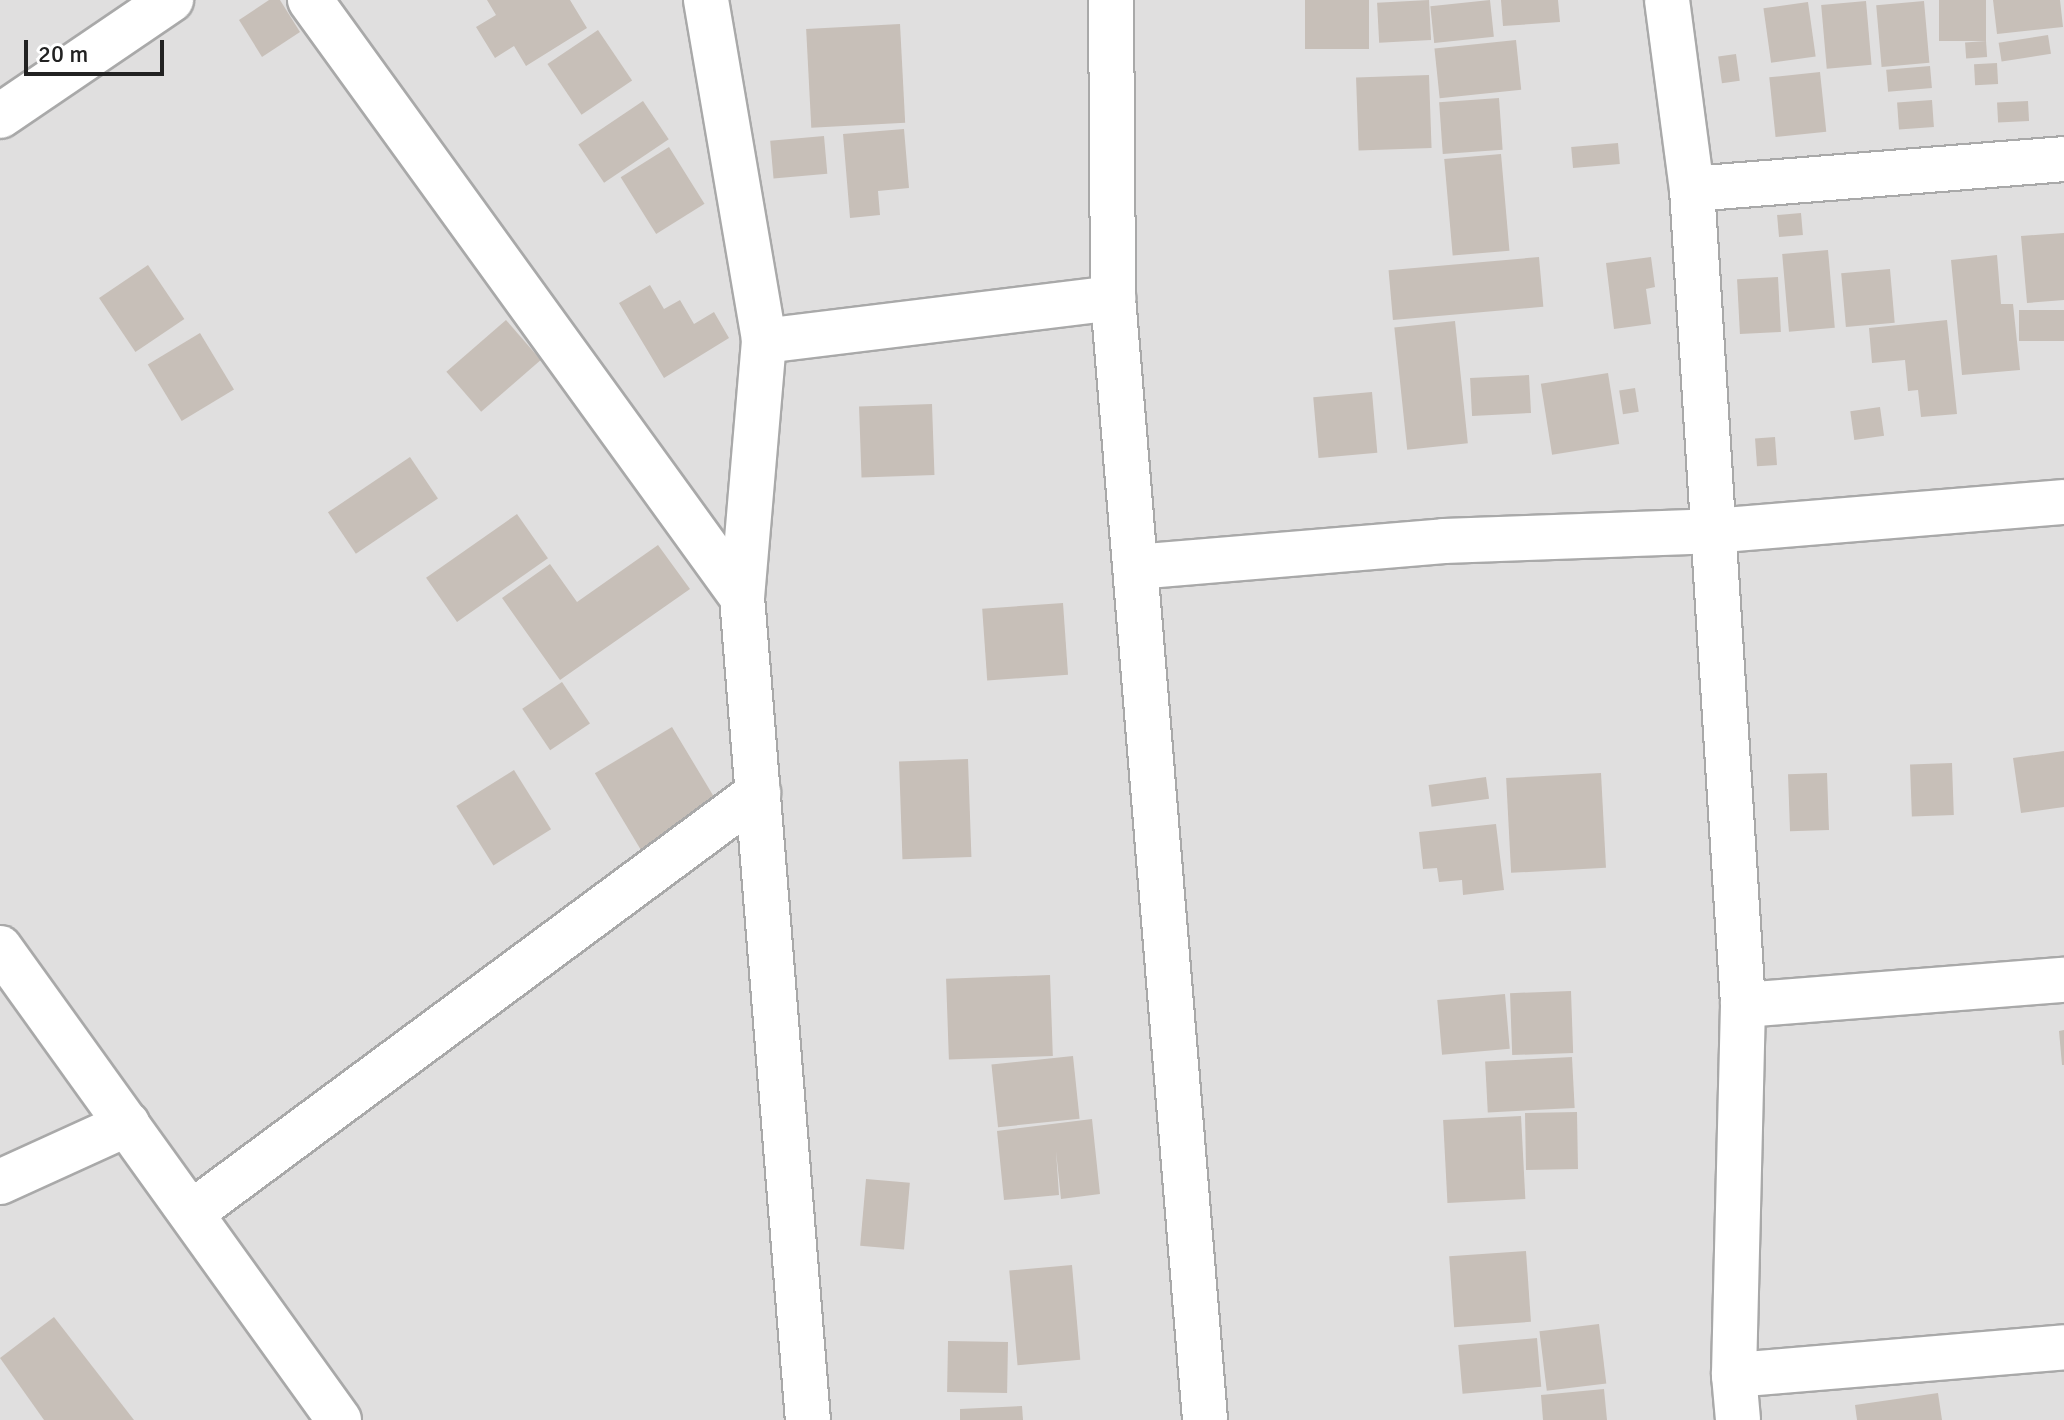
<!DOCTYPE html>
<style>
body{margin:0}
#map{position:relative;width:2064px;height:1420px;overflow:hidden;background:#f2efe9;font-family:Signika,sans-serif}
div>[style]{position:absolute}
.residential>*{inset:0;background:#e0dfdf;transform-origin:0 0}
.building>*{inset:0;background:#c7bfb8;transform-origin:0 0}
.roads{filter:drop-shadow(2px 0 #a9a9a9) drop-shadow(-2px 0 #a9a9a9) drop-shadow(0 2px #a9a9a9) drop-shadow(0 -2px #a9a9a9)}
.street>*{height:44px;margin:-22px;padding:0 22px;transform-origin:22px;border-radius:22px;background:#fff}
span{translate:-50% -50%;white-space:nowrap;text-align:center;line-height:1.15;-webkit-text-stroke:7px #fff;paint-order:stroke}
.scale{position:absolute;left:24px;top:40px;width:140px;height:36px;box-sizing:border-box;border:4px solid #222;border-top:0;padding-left:10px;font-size:24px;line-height:28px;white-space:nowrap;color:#222;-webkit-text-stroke:6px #fff;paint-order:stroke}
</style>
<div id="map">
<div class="residential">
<i style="left:0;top:0;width:2064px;height:1420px"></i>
</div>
<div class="building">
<i style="clip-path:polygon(269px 0,280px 0,300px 32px,262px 57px,239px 20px)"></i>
<i style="clip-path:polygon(487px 0,570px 0,587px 28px,526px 66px,514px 46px,495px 58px,476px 27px,496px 15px)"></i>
<i style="left:1305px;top:0;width:64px;height:49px"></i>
<i style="left:1429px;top:0;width:40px;height:52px;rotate:87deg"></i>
<i style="left:1490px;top:0;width:37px;height:60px;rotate:84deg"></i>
<i style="clip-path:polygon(1501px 0,1558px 0,1560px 22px,1503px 26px)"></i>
<i style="left:1939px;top:0;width:47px;height:41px"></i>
<i style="clip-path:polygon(1993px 0,2060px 0,2063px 27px,1997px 34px)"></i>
<i style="left:1866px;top:1px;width:64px;height:45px;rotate:85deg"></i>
<i style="left:1924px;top:1px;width:62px;height:48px;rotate:85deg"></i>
<i style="left:1808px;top:2px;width:55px;height:45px;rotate:82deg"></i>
<i style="left:900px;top:24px;width:99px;height:94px;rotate:87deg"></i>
<i style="left:598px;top:30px;width:61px;height:61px;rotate:56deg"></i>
<i style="left:2048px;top:35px;width:19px;height:50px;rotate:81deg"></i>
<i style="left:1516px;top:40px;width:50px;height:82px;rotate:84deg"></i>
<i style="left:1986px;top:41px;width:16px;height:21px;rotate:86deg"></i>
<i style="left:1736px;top:54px;width:27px;height:18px;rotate:82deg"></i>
<i style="left:1997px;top:63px;width:21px;height:23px;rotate:87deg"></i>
<i style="left:1930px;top:66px;width:22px;height:44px;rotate:85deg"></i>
<i style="left:1820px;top:72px;width:60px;height:51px;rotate:84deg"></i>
<i style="left:1429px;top:75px;width:73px;height:73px;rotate:88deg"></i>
<i style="left:1499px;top:98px;width:52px;height:60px;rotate:86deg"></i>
<i style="left:1932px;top:100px;width:27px;height:35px;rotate:86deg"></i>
<i style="left:643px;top:101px;width:46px;height:78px;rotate:56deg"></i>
<i style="left:2028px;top:101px;width:20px;height:31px;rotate:87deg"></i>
<i style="clip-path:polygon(904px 129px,909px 188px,878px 191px,880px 215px,850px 218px,843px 134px)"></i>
<i style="left:824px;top:136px;width:38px;height:54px;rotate:85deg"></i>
<i style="left:1618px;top:143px;width:21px;height:47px;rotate:85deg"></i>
<i style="left:669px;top:147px;width:67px;height:57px;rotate:58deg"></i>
<i style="left:1501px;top:154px;width:97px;height:57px;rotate:85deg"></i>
<i style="left:1801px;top:213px;width:22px;height:24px;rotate:85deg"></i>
<i style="clip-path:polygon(2064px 233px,2064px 300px,2027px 303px,2021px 236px)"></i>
<i style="left:1828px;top:250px;width:78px;height:46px;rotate:85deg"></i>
<i style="clip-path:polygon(1997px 255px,2001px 304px,2013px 304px,2020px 370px,1962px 375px,1951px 260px)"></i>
<i style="left:1539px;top:257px;width:50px;height:151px;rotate:85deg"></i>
<i style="clip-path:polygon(1651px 257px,1655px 287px,1646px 289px,1651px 324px,1614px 329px,1606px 263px)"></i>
<i style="left:148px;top:265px;width:65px;height:59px;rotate:56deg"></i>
<i style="left:1890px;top:269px;width:54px;height:49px;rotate:85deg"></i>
<i style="left:1778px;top:277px;width:55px;height:41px;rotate:87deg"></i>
<i style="clip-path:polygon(650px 285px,664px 309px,680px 300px,694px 324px,714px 312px,729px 338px,664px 378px,619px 303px)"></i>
<i style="left:2064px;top:310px;width:31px;height:45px;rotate:90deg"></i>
<i style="left:506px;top:320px;width:53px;height:79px;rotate:49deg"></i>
<i style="clip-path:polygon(1947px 320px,1957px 414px,1921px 417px,1918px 390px,1908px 391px,1905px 360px,1872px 363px,1869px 328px)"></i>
<i style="left:1455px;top:321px;width:123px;height:61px;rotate:84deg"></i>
<i style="left:200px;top:333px;width:66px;height:61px;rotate:59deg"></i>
<i style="left:1608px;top:373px;width:72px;height:68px;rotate:81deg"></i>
<i style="left:1529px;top:375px;width:38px;height:59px;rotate:87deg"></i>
<i style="left:1635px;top:388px;width:24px;height:16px;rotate:81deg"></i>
<i style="left:1372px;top:392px;width:61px;height:59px;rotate:85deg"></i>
<i style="left:932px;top:404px;width:71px;height:73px;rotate:88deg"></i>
<i style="left:1880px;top:407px;width:29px;height:30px;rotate:82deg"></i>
<i style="left:1775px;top:437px;width:28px;height:20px;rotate:86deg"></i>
<i style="left:410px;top:457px;width:50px;height:99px;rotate:56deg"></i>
<i style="left:517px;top:514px;width:54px;height:111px;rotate:55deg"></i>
<i style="clip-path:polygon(658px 545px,690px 589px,560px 680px,502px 598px,550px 564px,577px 602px)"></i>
<i style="left:1063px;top:603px;width:72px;height:81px;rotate:86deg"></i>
<i style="left:562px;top:682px;width:50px;height:48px;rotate:56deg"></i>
<i style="left:672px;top:727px;width:100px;height:90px;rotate:59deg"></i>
<i style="clip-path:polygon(2064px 751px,2064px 807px,2021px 813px,2013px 758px)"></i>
<i style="left:968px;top:759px;width:98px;height:69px;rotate:88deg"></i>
<i style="left:1952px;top:763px;width:52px;height:42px;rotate:88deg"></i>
<i style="left:514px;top:770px;width:70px;height:68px;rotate:58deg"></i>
<i style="left:1601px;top:773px;width:95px;height:95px;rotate:87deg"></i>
<i style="left:1827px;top:773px;width:57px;height:39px;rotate:88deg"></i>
<i style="left:1486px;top:777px;width:22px;height:58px;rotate:82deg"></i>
<i style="clip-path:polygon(1496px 824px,1504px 890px,1463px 895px,1462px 880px,1439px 882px,1437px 868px,1423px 869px,1419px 832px)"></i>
<i style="left:1050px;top:975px;width:81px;height:104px;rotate:88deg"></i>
<i style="left:1571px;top:991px;width:62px;height:61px;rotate:88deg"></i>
<i style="left:1505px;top:994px;width:55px;height:68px;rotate:85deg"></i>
<i style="clip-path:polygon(2064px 1030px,2064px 1065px,2062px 1065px,2059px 1031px)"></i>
<i style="left:1073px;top:1056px;width:63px;height:82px;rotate:84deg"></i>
<i style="left:1572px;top:1057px;width:51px;height:87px;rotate:87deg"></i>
<i style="left:1577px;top:1112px;width:57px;height:52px;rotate:89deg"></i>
<i style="left:1521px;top:1116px;width:83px;height:78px;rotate:87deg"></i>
<i style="clip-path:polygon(1092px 1119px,1100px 1194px,1061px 1199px,1056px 1151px,1059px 1195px,1004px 1200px,997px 1131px)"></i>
<i style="left:866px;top:1179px;width:44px;height:67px;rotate:5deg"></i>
<i style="left:1526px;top:1251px;width:71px;height:77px;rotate:86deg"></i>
<i style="left:1072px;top:1265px;width:95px;height:63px;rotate:85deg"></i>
<i style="clip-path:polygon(54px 1317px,134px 1420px,44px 1420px,0 1358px)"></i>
<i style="left:1599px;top:1324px;width:60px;height:60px;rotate:83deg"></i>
<i style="left:1537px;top:1338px;width:49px;height:79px;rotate:85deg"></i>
<i style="left:948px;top:1341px;width:60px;height:51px;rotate:1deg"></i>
<i style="clip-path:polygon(1604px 1389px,1607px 1420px,1543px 1420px,1541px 1395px)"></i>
<i style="clip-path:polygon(1938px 1393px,1942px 1420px,1857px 1420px,1855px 1405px)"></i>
<i style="clip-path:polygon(1022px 1406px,1023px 1420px,960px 1420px,960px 1409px)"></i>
</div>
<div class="roads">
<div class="street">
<i style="left:310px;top:0;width:737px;rotate:54.11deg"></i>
<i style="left:706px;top:0;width:346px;rotate:80.3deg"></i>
<i style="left:764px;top:341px;width:257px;rotate:94.9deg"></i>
<i style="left:742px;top:597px;width:826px;rotate:85.42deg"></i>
<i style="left:1111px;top:0;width:298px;rotate:89.6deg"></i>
<i style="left:1113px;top:298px;width:1126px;rotate:85.31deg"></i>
<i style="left:1667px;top:0;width:191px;rotate:82.5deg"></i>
<i style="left:1692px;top:189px;width:818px;rotate:86.42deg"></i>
<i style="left:1743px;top:1005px;width:370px;rotate:91.4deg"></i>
<i style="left:1734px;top:1375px;width:45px;rotate:84.9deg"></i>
<i style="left:0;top:116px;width:207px;rotate:-34.2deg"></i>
<i style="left:1692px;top:189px;width:373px;rotate:-4.6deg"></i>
<i style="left:764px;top:341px;width:352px;rotate:-7deg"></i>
<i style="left:1135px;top:567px;width:310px;rotate:-4.8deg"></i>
<i style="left:1444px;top:541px;width:267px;rotate:-2.1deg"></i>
<i style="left:1711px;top:531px;width:354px;rotate:-4.7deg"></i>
<i style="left:0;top:948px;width:581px;rotate:54.31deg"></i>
<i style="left:1743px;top:1005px;width:322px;rotate:-4.5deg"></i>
<i style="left:0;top:1182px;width:140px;rotate:-24.5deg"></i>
<i style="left:191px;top:1213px;width:706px;rotate:-36.53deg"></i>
<i style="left:1734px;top:1375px;width:331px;rotate:-4.8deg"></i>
</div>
</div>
<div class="scale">20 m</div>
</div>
